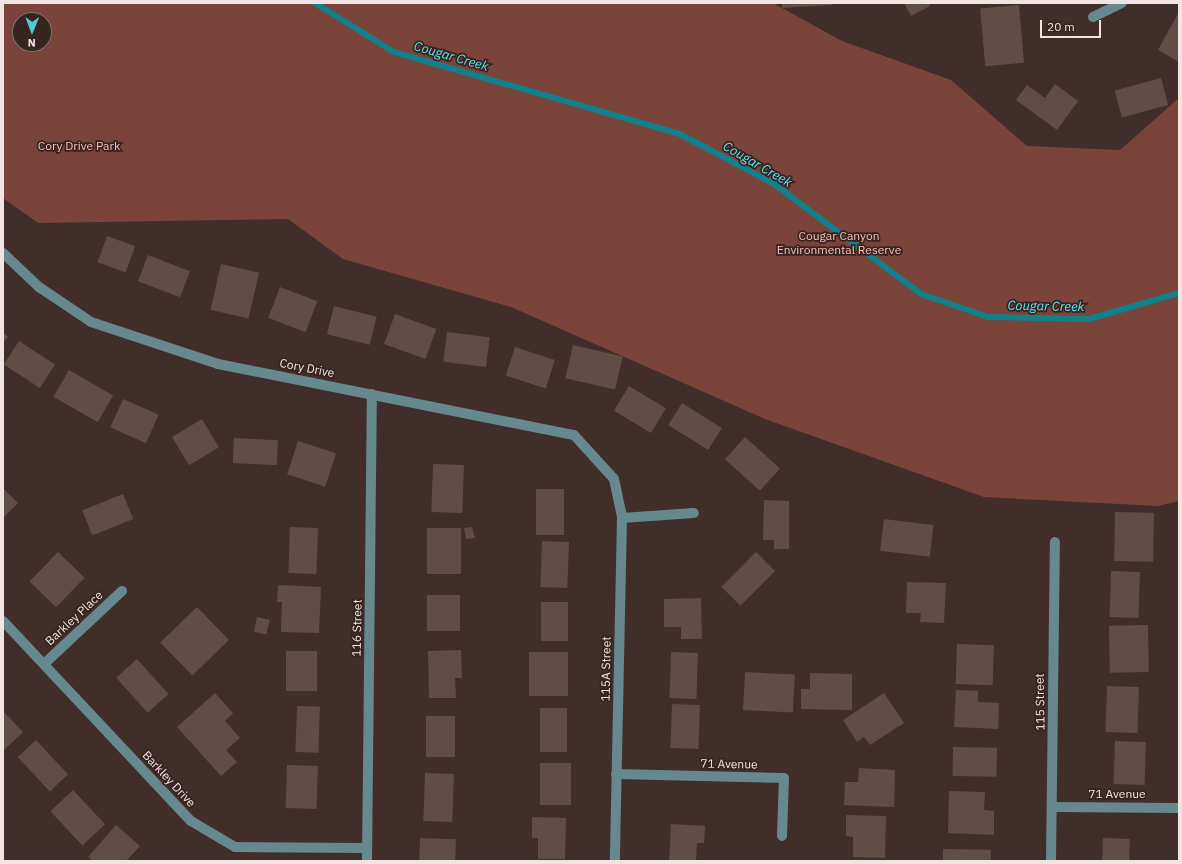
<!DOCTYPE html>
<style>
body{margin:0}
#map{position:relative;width:1182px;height:864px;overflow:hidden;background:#412d2a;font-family:"IBM Plex Sans",sans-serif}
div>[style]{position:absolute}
.green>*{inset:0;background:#7a443b}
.stream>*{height:6px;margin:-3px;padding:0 3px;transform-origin:3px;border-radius:3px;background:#12808a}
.building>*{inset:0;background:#624c48;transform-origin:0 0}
.minor>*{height:10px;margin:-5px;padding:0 5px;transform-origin:5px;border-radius:5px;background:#65898d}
span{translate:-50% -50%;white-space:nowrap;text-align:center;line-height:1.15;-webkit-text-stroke:3.5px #372420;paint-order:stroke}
.park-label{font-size:12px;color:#fdc0b5}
.street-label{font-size:12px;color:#f2e4e2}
.water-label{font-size:13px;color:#5be6f4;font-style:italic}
.frame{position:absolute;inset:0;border:4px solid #f2e4e2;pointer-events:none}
.north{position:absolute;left:12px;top:12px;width:40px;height:40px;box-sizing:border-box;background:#372420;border:1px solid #82716e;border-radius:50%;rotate:181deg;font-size:11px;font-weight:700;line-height:16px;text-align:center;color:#f2e4e2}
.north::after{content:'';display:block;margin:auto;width:14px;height:18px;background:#52cbd7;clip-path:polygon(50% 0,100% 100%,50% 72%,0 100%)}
.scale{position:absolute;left:1040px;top:20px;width:61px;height:18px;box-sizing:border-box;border:2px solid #f2e4e2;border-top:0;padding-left:5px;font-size:12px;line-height:14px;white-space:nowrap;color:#f2e4e2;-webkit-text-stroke:3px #372420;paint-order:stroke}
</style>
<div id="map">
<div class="green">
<i style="clip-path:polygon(evenodd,3px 3px,773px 3px,842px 41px,951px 80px,1027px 146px,1120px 150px,1179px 98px,1179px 501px,1158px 506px,984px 497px,765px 419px,511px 307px,343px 259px,288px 219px,38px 223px,3px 198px,3px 3px,20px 20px,44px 20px,44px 44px,20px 44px,20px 20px)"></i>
</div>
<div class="stream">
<i style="left:315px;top:3px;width:93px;rotate:31.8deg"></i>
<i style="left:394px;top:52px;width:298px;rotate:16deg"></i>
<i style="left:680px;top:134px;width:106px;rotate:28deg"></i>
<i style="left:774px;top:184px;width:184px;rotate:36.8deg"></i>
<i style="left:921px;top:294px;width:71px;rotate:18.9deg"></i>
<i style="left:988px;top:317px;width:101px;rotate:1.1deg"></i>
<i style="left:1089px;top:319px;width:94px;rotate:-16.1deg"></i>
</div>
<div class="building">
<i style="clip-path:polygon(782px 3px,832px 3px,832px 5px,782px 8px)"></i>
<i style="clip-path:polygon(904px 3px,929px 3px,930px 6px,911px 16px)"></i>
<i style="left:1019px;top:5px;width:58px;height:39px;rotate:85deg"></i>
<i style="clip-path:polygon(1179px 12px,1179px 62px,1158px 50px)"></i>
<i style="left:1161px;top:78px;width:28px;height:48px;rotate:75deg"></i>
<i style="clip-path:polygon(1055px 84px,1078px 101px,1057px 130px,1016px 100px,1027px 85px,1045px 98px)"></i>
<i style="left:107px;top:236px;width:30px;height:28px;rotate:20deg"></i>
<i style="left:148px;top:255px;width:45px;height:28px;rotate:21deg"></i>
<i style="left:221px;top:264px;width:39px;height:47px;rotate:13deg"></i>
<i style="left:280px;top:287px;width:40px;height:33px;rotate:21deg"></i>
<i style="left:334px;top:306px;width:44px;height:29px;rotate:14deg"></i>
<i style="left:395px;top:314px;width:44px;height:32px;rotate:20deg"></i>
<i style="clip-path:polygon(3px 332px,8px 337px,3px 342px)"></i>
<i style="left:447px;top:332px;width:43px;height:30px;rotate:7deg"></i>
<i style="left:19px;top:341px;width:43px;height:28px;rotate:33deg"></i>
<i style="left:573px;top:345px;width:51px;height:34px;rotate:13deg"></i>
<i style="left:515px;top:347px;width:42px;height:30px;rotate:18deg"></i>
<i style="left:69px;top:370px;width:51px;height:31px;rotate:30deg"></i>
<i style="left:629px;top:386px;width:43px;height:29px;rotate:31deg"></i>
<i style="left:123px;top:399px;width:39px;height:31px;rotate:24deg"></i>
<i style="left:682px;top:403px;width:47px;height:26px;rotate:32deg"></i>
<i style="left:202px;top:419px;width:33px;height:35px;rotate:59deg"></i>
<i style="left:745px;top:437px;width:47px;height:30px;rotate:42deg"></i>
<i style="left:234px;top:438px;width:44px;height:25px;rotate:3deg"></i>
<i style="left:298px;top:441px;width:40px;height:35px;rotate:18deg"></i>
<i style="left:433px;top:464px;width:31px;height:48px;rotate:2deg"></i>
<i style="clip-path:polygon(3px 488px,18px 503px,3px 518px)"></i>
<i style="left:536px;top:489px;width:28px;height:46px"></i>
<i style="left:123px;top:494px;width:27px;height:44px;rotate:68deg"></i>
<i style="clip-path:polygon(764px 500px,789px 501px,789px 549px,774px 549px,774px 540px,763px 540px)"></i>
<i style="left:1115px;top:512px;width:39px;height:49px;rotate:1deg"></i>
<i style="left:884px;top:519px;width:50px;height:32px;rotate:7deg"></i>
<i style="left:290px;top:527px;width:28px;height:46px;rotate:2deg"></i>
<i style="clip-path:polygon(472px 527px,475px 538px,466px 539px,464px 528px)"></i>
<i style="left:427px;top:528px;width:34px;height:46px"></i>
<i style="left:542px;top:541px;width:27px;height:46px;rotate:2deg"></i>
<i style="left:58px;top:552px;width:37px;height:41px;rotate:44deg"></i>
<i style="left:756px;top:552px;width:27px;height:49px;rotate:45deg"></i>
<i style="left:1111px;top:571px;width:29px;height:46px;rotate:2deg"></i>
<i style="clip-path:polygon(907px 582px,946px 583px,944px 623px,920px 622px,921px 613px,906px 613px)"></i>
<i style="clip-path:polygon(278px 585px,321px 587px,319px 633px,281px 632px,282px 602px,277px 602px)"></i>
<i style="left:427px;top:595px;width:33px;height:36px"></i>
<i style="clip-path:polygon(701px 598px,702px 639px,681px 639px,681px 627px,664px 627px,664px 599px)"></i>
<i style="left:541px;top:602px;width:27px;height:39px"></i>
<i style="left:197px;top:607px;width:46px;height:51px;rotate:46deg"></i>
<i style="left:257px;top:617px;width:13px;height:15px;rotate:13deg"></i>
<i style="left:1148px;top:625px;width:47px;height:39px;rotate:89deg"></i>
<i style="left:957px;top:644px;width:37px;height:40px;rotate:2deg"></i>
<i style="clip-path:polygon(461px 650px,462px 678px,455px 678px,456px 698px,429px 698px,428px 651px)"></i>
<i style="left:286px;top:651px;width:31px;height:40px"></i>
<i style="left:529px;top:652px;width:39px;height:44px"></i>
<i style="left:671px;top:652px;width:27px;height:46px;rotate:2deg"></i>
<i style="left:137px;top:659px;width:47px;height:28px;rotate:48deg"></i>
<i style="left:745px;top:672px;width:50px;height:38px;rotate:3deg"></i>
<i style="clip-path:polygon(810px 673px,852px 674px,852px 710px,801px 709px,801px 689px,810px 689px)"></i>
<i style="left:1107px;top:686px;width:32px;height:46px;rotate:2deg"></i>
<i style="clip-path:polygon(956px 690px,978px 691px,978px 702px,999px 703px,998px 729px,954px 727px)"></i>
<i style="clip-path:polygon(215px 693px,233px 713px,225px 721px,240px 738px,226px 750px,237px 762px,221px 776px,177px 727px)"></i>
<i style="clip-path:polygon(884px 693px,904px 723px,870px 745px,864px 737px,857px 742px,843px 720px)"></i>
<i style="left:672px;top:704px;width:28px;height:44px;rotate:2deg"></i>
<i style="left:297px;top:706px;width:23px;height:46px;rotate:2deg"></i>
<i style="left:540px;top:708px;width:27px;height:44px"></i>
<i style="clip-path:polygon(3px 711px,23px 732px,3px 751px)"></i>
<i style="left:426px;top:716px;width:29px;height:41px"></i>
<i style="left:36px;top:740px;width:47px;height:25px;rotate:47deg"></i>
<i style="left:1115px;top:741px;width:31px;height:43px;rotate:2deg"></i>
<i style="left:953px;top:747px;width:44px;height:29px;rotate:1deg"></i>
<i style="left:540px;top:763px;width:31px;height:42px"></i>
<i style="left:287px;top:765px;width:31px;height:43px;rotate:2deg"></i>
<i style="clip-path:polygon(859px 768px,895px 770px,894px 807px,844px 805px,845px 782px,858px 782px)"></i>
<i style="left:425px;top:773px;width:29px;height:48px;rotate:2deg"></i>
<i style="left:73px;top:790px;width:47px;height:31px;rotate:47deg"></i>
<i style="clip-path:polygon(949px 791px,985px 792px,984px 810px,994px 811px,994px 835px,948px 833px)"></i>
<i style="clip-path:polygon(846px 815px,886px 816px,885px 858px,853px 857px,853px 837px,846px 836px)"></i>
<i style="clip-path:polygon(532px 817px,566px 818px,565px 859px,538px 859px,538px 838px,532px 838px)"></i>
<i style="clip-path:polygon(671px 824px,705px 826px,704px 843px,697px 843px,696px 861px,669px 861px)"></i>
<i style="clip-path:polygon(116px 825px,140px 846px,126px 861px,93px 861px,88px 857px)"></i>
<i style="left:420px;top:838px;width:36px;height:23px;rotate:2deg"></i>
<i style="left:1103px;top:838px;width:27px;height:23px;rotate:2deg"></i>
<i style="left:943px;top:849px;width:48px;height:12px;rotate:1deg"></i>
</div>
<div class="minor">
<i style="left:1093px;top:17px;width:32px;rotate:-26deg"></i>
<i style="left:3px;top:253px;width:50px;rotate:43.4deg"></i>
<i style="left:39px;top:287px;width:63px;rotate:33.9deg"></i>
<i style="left:91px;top:322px;width:134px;rotate:18.3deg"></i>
<i style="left:218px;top:364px;width:363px;rotate:11.3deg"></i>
<i style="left:574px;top:435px;width:59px;rotate:47.7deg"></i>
<i style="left:614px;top:479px;width:40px;rotate:78deg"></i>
<i style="left:622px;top:518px;width:343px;rotate:91.2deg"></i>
<i style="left:622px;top:518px;width:72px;rotate:-4deg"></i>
<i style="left:3px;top:621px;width:274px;rotate:46.8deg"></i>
<i style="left:191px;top:821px;width:51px;rotate:30.6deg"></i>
<i style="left:235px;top:847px;width:132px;rotate:0.4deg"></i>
<i style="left:44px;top:664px;width:107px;rotate:-43.1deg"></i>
<i style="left:616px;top:774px;width:168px;rotate:1.4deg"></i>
<i style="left:784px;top:778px;width:58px;rotate:92deg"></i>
<i style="left:1054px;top:807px;width:125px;rotate:0.5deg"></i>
<i style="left:367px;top:861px;width:467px;rotate:-89.4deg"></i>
<i style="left:1051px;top:861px;width:319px;rotate:-89.3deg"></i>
</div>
<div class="park-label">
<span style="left:79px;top:146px">Cory Drive Park</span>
<span style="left:839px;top:243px">Cougar Canyon<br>Environmental Reserve</span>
</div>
<div class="street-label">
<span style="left:307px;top:368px;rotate:11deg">Cory Drive</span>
<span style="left:74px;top:618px;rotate:-43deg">Barkley Place</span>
<span style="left:357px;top:628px;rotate:-89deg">116 Street</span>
<span style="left:606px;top:669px;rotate:-89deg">115A Street</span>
<span style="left:1040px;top:702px;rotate:-91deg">115 Street</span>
<span style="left:729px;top:764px;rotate:1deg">71 Avenue</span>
<span style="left:169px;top:779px;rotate:47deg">Barkley Drive</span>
<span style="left:1117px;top:794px">71 Avenue</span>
</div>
<div class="water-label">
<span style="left:451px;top:57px;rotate:16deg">Cougar Creek</span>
<span style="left:757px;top:165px;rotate:30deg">Cougar Creek</span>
<span style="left:1046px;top:307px;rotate:1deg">Cougar Creek</span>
</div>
<div class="frame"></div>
<div class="north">N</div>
<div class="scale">20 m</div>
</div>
